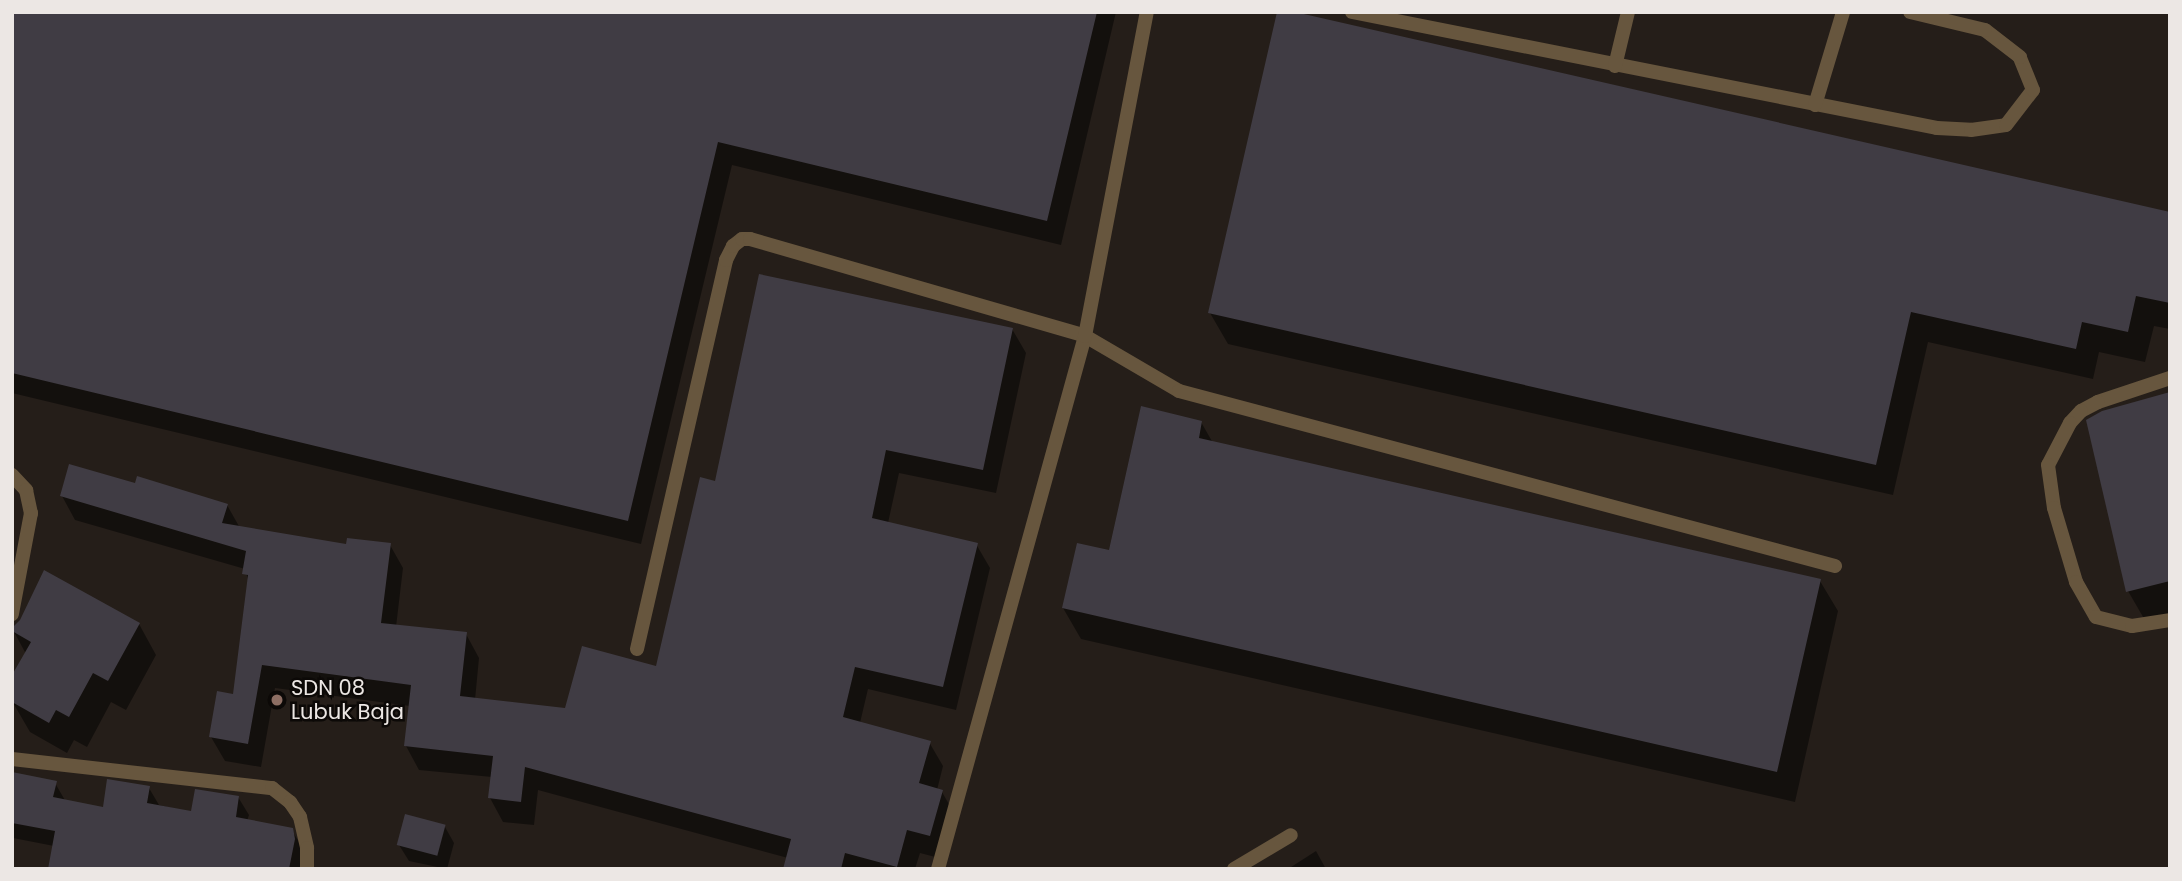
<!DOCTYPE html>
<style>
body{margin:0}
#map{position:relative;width:2182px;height:881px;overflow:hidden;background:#251e19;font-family:Poppins,sans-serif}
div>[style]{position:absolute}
.shadow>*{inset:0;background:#0007}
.building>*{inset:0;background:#403c44;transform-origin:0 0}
.lane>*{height:14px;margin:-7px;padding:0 7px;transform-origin:7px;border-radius:7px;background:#67563e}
.dots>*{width:19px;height:19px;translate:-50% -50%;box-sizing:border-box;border:4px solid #0c0907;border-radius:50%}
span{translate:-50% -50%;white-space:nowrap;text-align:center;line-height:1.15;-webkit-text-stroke:5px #0c0907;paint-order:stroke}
.poi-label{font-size:21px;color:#ece7e4}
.left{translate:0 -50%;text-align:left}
.frame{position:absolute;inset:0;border:14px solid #ece7e4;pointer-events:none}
</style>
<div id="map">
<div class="shadow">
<i style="clip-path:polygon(12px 12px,1116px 12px,1061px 245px,732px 165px,641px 544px,12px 393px)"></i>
<i style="clip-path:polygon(2170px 213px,2170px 329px,2154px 326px,2145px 362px,2099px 352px,2093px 379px,1928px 342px,1893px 495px,1228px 344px,1210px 313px)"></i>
<i style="clip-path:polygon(1012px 329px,1026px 353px,996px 493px,899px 473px,888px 523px,976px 544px,990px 568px,956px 710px,868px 689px,860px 723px,929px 742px,943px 766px,937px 790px,942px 792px,955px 815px,943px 859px,920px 853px,915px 869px,785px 869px,788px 858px,538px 790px,534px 825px,503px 822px,490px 798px,492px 777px,419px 770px,406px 746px,410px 706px,275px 688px,261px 767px,225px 761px,211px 737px,234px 696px,249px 583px,245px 569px,75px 520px,62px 496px,136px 485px,227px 505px,240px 528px,348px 546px,390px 545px,403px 568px,396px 627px,466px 634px,479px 658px,475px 700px,567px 710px,657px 668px,716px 483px)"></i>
<i style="clip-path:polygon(2170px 393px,2170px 616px,2146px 622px,2128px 591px)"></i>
<i style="clip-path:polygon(1201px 422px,1213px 443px,1820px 581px,1838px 611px,1795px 802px,1081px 639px,1063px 608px,1110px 552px)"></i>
<i style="clip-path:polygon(139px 624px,156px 655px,126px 710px,111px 702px,87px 747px,74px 740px,67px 753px,30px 732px,12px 701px,26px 654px,13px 630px)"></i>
<i style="clip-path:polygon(12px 774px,55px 783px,66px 802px,104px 809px,149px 788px,159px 805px,192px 813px,238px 797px,249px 815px,247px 821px,291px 829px,302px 847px,302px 869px,50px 869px,54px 846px,13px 838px,12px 844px)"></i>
<i style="clip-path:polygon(445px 827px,454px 843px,447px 869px,409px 861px,399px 845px)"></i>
<i style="clip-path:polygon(1316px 851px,1326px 869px,1288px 869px)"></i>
</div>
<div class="building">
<i style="clip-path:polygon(12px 12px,1097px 12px,1047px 221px,718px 142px,628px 521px,12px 373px)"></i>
<i style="clip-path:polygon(1277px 12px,1295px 12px,2170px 212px,2170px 303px,2136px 296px,2128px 332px,2082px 322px,2076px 349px,1911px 312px,1876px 465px,1208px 313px)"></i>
<i style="clip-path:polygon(759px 274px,1013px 328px,983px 470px,886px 450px,872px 518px,978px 543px,943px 687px,855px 667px,843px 717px,931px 741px,919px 783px,943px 790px,930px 836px,907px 830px,897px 867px,845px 853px,841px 869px,783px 869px,791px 839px,525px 767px,521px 802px,488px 798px,493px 756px,404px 746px,411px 685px,262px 665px,248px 744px,209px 737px,217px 691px,233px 694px,248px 575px,242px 574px,246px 551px,60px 496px,69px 464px,135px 483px,137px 476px,228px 504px,222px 523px,346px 544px,347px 538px,391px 543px,381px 623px,467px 632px,460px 696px,565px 708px,582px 646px,656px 666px,700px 477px,715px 481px)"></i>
<i style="clip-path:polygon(2170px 392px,2170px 581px,2126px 592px,2086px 420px,2102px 411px)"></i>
<i style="clip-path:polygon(1141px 406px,1202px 421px,1199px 438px,1821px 579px,1777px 772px,1062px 608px,1077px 543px,1109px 550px)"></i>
<i style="clip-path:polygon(44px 570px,140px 623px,108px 681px,93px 673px,69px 717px,56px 710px,49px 723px,12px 702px,12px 675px,31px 642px,12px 631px,12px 628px,20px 620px)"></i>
<i style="clip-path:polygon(12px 772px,57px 781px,53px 797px,103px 807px,107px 779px,150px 786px,147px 803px,191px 811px,195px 789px,239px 796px,236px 817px,293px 828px,295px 839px,289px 869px,48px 869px,55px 831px,12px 823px)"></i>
<i style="left:405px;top:814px;width:42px;height:32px;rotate:15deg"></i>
</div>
<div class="lane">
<i style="left:1352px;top:12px;width:596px;rotate:11.22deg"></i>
<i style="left:1937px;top:128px;width:34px;rotate:3deg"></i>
<i style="left:1971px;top:130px;width:35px;rotate:-8deg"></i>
<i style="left:2006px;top:125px;width:44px;rotate:-52.4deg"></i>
<i style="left:2033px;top:90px;width:35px;rotate:-112deg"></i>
<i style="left:2020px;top:57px;width:44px;rotate:-142.4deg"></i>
<i style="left:1985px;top:30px;width:77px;rotate:-166.5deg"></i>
<i style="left:1615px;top:66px;width:56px;rotate:-76.5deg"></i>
<i style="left:1815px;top:105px;width:97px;rotate:-73.2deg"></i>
<i style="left:2170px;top:378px;width:76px;rotate:161.6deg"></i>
<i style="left:2098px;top:402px;width:19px;rotate:152deg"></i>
<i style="left:2081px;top:411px;width:16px;rotate:133deg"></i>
<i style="left:2070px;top:423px;width:47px;rotate:117.6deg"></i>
<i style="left:2048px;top:465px;width:43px;rotate:82.1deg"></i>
<i style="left:2054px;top:508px;width:77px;rotate:73.4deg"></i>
<i style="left:2076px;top:582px;width:40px;rotate:60.3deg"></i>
<i style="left:2096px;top:617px;width:37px;rotate:14deg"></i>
<i style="left:2132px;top:626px;width:38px;rotate:-9deg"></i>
<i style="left:12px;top:475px;width:21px;rotate:47deg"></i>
<i style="left:26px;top:490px;width:24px;rotate:78deg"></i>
<i style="left:31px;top:513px;width:103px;rotate:100.7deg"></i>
<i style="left:637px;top:649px;width:399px;rotate:-77.1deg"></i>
<i style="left:726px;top:260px;width:16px;rotate:-63deg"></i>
<i style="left:733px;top:246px;width:11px;rotate:-38deg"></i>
<i style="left:742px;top:239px;width:8px"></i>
<i style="left:750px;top:239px;width:349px;rotate:16.1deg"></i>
<i style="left:1085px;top:336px;width:109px;rotate:30.3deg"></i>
<i style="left:1179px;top:391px;width:679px;rotate:14.94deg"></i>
<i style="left:12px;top:759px;width:262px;rotate:6.4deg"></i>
<i style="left:272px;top:788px;width:23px;rotate:38deg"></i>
<i style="left:290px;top:802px;width:18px;rotate:56deg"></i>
<i style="left:300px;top:817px;width:32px;rotate:77deg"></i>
<i style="left:307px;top:848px;width:21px;rotate:90deg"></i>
<i style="left:938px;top:869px;width:553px;rotate:-74.58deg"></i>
<i style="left:1085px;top:336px;width:330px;rotate:-79.2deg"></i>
<i style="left:1234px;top:869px;width:66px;rotate:-30.8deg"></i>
</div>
<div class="dots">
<i style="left:277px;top:700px;background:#8d6e63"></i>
</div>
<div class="poi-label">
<span class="left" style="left:291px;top:700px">SDN 08<br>Lubuk Baja</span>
</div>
<div class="frame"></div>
</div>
